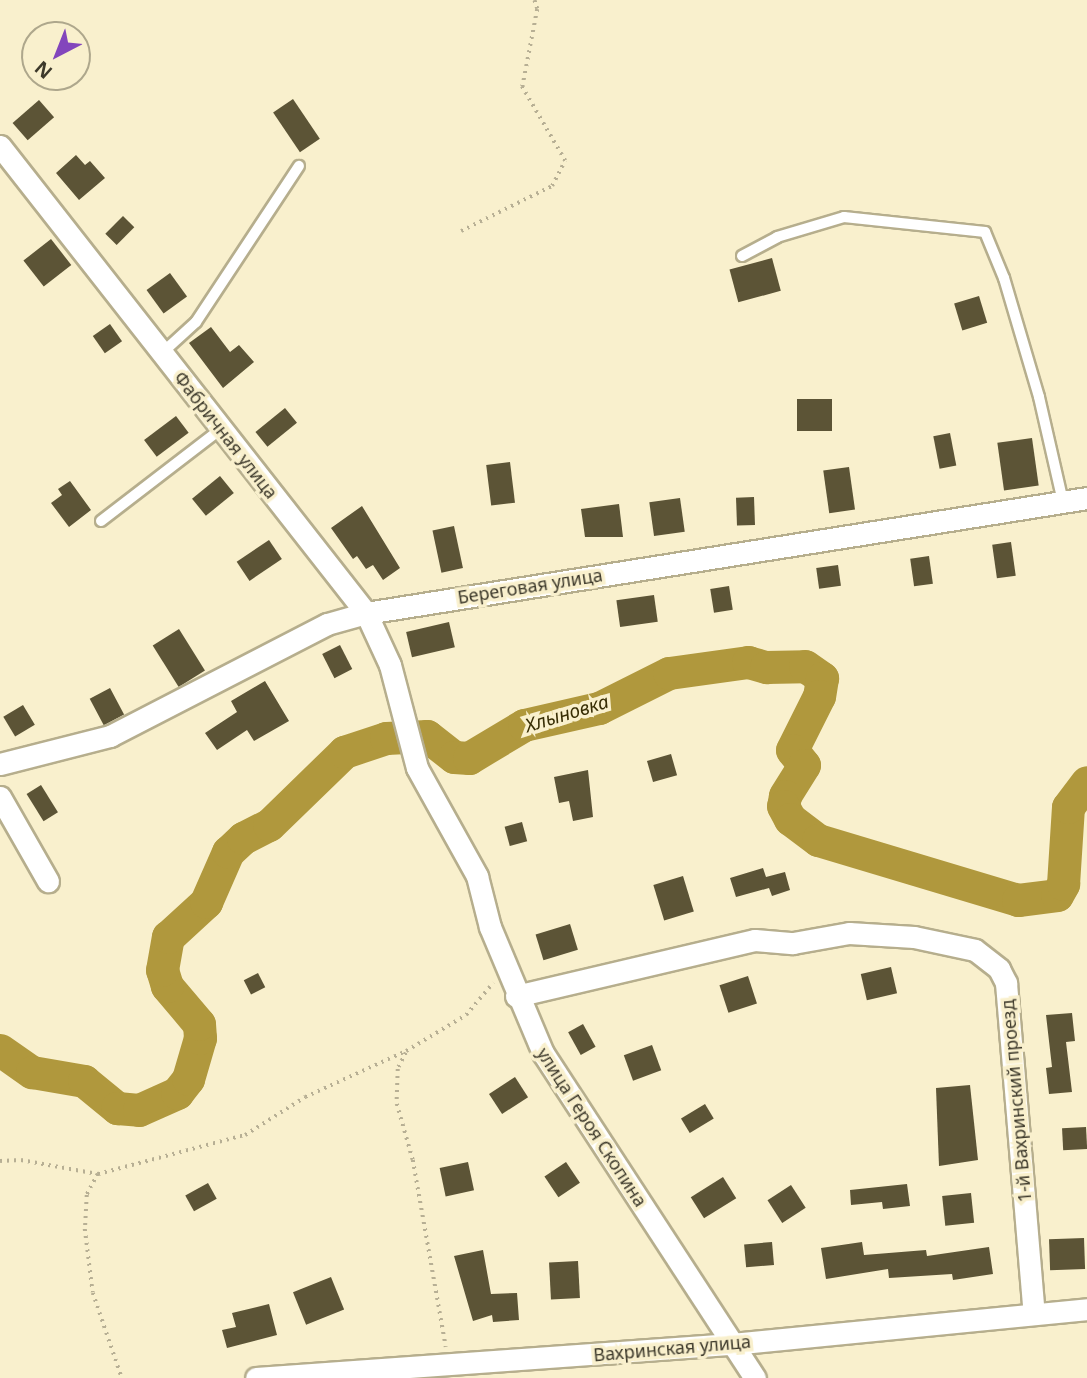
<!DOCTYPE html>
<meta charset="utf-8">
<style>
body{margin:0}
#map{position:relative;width:1087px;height:1378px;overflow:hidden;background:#f9f0cd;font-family:"Noto Sans",sans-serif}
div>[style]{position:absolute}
.river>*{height:33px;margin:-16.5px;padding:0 16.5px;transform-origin:16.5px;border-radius:16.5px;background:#b0983d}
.building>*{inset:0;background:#5c5436;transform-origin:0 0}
.path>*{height:3.5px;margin-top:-1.75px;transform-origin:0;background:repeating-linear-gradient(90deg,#b7af94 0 2px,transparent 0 7px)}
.roads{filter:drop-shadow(2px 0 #b6ae8d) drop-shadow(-2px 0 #b6ae8d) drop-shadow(0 2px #b6ae8d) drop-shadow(0 -2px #b6ae8d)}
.lane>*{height:10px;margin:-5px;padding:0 5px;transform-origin:5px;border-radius:5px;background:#fff}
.street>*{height:21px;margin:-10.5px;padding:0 10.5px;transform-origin:10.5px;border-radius:10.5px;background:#fff}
span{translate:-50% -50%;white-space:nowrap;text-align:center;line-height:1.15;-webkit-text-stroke:7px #f9f0cd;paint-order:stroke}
.street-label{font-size:18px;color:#3d392b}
.water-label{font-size:19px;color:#372d04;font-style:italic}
.north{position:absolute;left:21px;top:21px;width:70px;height:70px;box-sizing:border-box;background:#f9f0cd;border:2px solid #aea78c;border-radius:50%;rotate:222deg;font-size:19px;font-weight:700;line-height:28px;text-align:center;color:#3d392b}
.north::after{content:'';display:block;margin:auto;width:24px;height:32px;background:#8346bc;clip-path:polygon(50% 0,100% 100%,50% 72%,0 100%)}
</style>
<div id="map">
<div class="river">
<i style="left:0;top:1050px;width:39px;rotate:35deg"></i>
<i style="left:32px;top:1072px;width:53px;rotate:9.8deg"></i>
<i style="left:84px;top:1081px;width:43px;rotate:39.3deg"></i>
<i style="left:117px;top:1108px;width:22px;rotate:5deg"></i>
<i style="left:139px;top:1110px;width:42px;rotate:-24.1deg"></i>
<i style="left:177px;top:1093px;width:18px;rotate:-52deg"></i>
<i style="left:188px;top:1079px;width:43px;rotate:-73.7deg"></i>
<i style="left:200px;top:1038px;width:14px;rotate:-94deg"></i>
<i style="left:199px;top:1024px;width:50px;rotate:-130.1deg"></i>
<i style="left:167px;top:986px;width:17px;rotate:-107deg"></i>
<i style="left:162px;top:970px;width:34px;rotate:-80deg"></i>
<i style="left:168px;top:937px;width:52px;rotate:-42.6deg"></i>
<i style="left:206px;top:902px;width:55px;rotate:-66.3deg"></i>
<i style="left:228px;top:852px;width:21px;rotate:-43deg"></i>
<i style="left:243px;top:838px;width:29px;rotate:-27deg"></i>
<i style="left:269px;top:825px;width:105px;rotate:-44.2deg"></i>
<i style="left:344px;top:752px;width:44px;rotate:-18.4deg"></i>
<i style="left:386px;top:738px;width:41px;rotate:-2.8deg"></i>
<i style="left:427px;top:736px;width:34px;rotate:38deg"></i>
<i style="left:454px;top:757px;width:15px;rotate:4deg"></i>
<i style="left:469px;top:758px;width:64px;rotate:-31deg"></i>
<i style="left:524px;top:725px;width:77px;rotate:-12.8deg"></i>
<i style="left:599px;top:708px;width:78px;rotate:-26.6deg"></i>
<i style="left:669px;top:673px;width:80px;rotate:-7.9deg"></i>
<i style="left:748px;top:662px;width:19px;rotate:16deg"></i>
<i style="left:766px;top:667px;width:39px;rotate:-1deg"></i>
<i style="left:805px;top:666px;width:21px;rotate:35deg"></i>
<i style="left:822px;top:678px;width:18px;rotate:99deg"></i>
<i style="left:819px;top:696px;width:60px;rotate:116.6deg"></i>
<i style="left:792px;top:750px;width:19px;rotate:51deg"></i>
<i style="left:804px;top:765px;width:36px;rotate:122deg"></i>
<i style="left:785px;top:796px;width:10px;rotate:101deg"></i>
<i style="left:783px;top:806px;width:15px;rotate:62deg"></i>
<i style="left:790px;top:819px;width:35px;rotate:37deg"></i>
<i style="left:818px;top:840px;width:209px;rotate:16.7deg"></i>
<i style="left:1018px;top:900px;width:39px;rotate:-7deg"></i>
<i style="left:1057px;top:895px;width:13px;rotate:-61deg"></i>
<i style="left:1063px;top:884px;width:77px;rotate:-86.3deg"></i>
<i style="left:1068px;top:807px;width:31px;rotate:-53deg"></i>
</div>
<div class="building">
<i style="left:293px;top:99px;width:48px;height:24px;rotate:56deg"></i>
<i style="left:39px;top:100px;width:23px;height:35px;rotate:49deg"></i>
<i style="clip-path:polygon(76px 155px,85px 165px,90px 161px,105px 178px,79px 200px,56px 173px)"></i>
<i style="left:123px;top:216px;width:16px;height:25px;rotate:45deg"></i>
<i style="left:51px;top:239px;width:33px;height:35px;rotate:52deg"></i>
<i style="left:772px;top:258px;width:34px;height:44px;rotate:75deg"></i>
<i style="left:170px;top:273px;width:29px;height:29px;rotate:54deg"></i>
<i style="left:979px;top:296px;width:28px;height:26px;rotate:73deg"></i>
<i style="left:110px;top:324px;width:21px;height:21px;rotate:55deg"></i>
<i style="clip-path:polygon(211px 327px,230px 352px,239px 345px,254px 362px,223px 388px,189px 343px)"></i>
<i style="left:797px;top:399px;width:35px;height:32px"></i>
<i style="left:285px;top:408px;width:19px;height:38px;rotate:51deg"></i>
<i style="left:176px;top:416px;width:21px;height:40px;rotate:53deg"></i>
<i style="left:950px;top:433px;width:33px;height:17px;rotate:79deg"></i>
<i style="left:1032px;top:438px;width:48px;height:35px;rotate:82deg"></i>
<i style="left:510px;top:462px;width:41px;height:24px;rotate:83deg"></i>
<i style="left:849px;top:467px;width:43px;height:26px;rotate:82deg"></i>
<i style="left:220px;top:476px;width:22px;height:36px;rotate:51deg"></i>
<i style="clip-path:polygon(70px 481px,91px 510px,69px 527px,51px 503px,62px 495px,58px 489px)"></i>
<i style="left:754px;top:497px;width:28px;height:18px;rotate:88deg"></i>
<i style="left:680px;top:498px;width:34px;height:31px;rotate:82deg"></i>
<i style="clip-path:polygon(619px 504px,623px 537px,585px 537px,581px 509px)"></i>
<i style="clip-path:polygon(362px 506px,400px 568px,383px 580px,373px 565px,366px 569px,357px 556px,353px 559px,331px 528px)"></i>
<i style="left:454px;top:526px;width:43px;height:22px;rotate:78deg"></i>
<i style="left:269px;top:540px;width:23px;height:39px;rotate:56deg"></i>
<i style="left:1011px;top:542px;width:34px;height:19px;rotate:82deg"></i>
<i style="left:929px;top:556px;width:28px;height:19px;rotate:82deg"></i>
<i style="left:838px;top:565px;width:21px;height:22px;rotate:82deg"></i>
<i style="left:729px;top:586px;width:24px;height:19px;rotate:81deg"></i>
<i style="left:654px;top:595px;width:27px;height:38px;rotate:82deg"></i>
<i style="left:449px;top:622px;width:26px;height:44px;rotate:77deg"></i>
<i style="left:179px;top:629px;width:49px;height:31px;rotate:58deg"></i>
<i style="left:340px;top:645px;width:27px;height:20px;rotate:63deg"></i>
<i style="clip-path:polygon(265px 681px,289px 721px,254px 741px,247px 730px,217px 750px,205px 733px,237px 712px,231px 701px)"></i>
<i style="left:110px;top:688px;width:30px;height:23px;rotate:62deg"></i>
<i style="left:23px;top:705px;width:23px;height:23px;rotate:59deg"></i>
<i style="left:671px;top:754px;width:22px;height:25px;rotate:74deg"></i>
<i style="clip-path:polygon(588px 770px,593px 817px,573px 821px,569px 801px,559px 803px,554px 777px)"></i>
<i style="left:41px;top:785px;width:32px;height:17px;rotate:58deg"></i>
<i style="left:522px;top:822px;width:20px;height:18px;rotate:75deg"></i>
<i style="clip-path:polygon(763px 868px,766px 877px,785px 872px,790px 890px,772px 896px,769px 888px,736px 897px,730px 878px)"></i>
<i style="left:683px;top:876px;width:37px;height:31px;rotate:73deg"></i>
<i style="left:570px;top:924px;width:27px;height:36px;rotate:73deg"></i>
<i style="left:891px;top:967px;width:27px;height:31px;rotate:77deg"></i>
<i style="left:258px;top:973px;width:16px;height:16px;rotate:63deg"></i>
<i style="left:748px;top:976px;width:29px;height:30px;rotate:72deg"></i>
<i style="clip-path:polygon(1072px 1013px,1075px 1041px,1066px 1042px,1072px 1092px,1049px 1094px,1046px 1068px,1052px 1067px,1046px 1015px)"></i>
<i style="left:583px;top:1024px;width:26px;height:17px;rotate:61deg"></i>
<i style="left:652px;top:1045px;width:27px;height:30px;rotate:70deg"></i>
<i style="left:515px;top:1077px;width:24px;height:31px;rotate:57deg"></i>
<i style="clip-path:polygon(970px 1085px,978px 1160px,939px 1166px,936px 1088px)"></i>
<i style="left:705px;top:1104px;width:17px;height:28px;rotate:59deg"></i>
<i style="left:1086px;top:1127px;width:22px;height:24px;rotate:87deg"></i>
<i style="left:468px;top:1162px;width:29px;height:29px;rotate:78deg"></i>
<i style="left:566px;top:1162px;width:25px;height:26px;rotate:56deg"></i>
<i style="left:723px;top:1177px;width:25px;height:38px;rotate:58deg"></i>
<i style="left:208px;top:1183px;width:18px;height:26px;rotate:61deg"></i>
<i style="clip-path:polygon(907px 1184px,910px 1206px,883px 1209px,882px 1202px,851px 1205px,850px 1190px)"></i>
<i style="left:791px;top:1185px;width:27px;height:28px;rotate:57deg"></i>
<i style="left:971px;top:1193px;width:30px;height:29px;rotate:84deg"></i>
<i style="left:1084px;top:1238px;width:31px;height:35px;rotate:88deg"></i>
<i style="left:772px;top:1242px;width:23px;height:28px;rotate:85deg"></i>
<i style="clip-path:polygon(862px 1242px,864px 1255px,926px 1250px,927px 1256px,989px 1247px,993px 1274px,953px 1280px,952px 1274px,889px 1278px,888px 1269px,826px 1279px,821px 1248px)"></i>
<i style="clip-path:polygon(483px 1250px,491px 1294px,517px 1293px,519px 1320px,493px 1322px,492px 1315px,473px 1321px,454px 1256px)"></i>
<i style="left:578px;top:1261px;width:37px;height:29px;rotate:87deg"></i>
<i style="left:331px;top:1277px;width:35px;height:41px;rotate:68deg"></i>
<i style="clip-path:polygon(269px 1304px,277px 1335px,227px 1348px,222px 1330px,236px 1327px,232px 1313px)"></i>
</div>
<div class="path">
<i style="left:461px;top:231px;width:102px;rotate:-26.3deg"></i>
<i style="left:552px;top:186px;width:28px;rotate:-63deg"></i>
<i style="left:565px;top:161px;width:86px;rotate:-120.2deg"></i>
<i style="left:522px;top:87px;width:79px;rotate:-79.1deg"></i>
<i style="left:537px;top:9px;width:9px;rotate:-108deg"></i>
<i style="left:406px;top:1053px;width:18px;rotate:117deg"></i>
<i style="left:398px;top:1069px;width:35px;rotate:92deg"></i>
<i style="left:397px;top:1104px;width:58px;rotate:74.1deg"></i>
<i style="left:413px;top:1160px;width:190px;rotate:80deg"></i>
<i style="left:0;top:1161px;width:21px;rotate:-3deg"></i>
<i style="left:21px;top:1160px;width:78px;rotate:10.3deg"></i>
<i style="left:98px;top:1174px;width:152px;rotate:-14.9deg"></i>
<i style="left:245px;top:1135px;width:71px;rotate:-32.3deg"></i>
<i style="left:305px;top:1097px;width:111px;rotate:-24.5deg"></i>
<i style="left:406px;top:1051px;width:70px;rotate:-31deg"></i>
<i style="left:466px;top:1015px;width:42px;rotate:-49.8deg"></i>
<i style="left:98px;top:1174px;width:24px;rotate:118deg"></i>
<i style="left:87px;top:1195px;width:34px;rotate:93deg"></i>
<i style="left:85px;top:1229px;width:64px;rotate:82.9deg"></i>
<i style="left:93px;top:1293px;width:90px;rotate:71.2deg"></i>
</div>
<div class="roads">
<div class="lane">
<i style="left:742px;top:256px;width:40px;rotate:-28deg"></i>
<i style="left:777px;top:237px;width:70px;rotate:-16.6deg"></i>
<i style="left:844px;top:217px;width:142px;rotate:6.1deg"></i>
<i style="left:985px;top:232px;width:50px;rotate:67.6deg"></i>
<i style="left:1004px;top:278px;width:124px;rotate:73.6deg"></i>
<i style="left:1039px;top:397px;width:108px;rotate:77.1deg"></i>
<i style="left:162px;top:353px;width:46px;rotate:-42.4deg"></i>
<i style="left:196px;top:322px;width:187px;rotate:-56.6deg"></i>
<i style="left:101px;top:521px;width:151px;rotate:-37.5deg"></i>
</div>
<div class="street">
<i style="left:0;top:146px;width:593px;rotate:51.91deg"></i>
<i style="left:366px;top:613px;width:57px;rotate:65.2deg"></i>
<i style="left:390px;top:665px;width:106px;rotate:75.3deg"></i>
<i style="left:417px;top:768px;width:124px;rotate:60.9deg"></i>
<i style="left:477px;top:876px;width:53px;rotate:75.7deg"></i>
<i style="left:490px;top:927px;width:137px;rotate:67.2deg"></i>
<i style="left:543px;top:1053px;width:388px;rotate:56.9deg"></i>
<i style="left:0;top:764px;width:114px;rotate:-14.3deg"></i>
<i style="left:110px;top:736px;width:244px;rotate:-27.3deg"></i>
<i style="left:327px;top:624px;width:41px;rotate:-15.8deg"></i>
<i style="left:366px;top:613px;width:730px;rotate:-9.06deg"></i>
<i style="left:0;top:797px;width:97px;rotate:60.3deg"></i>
<i style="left:516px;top:996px;width:245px;rotate:-13.2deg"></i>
<i style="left:755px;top:940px;width:38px;rotate:5deg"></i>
<i style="left:793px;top:943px;width:57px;rotate:-10.1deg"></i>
<i style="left:849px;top:933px;width:65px;rotate:3.5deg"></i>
<i style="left:914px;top:937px;width:62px;rotate:12deg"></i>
<i style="left:975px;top:950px;width:31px;rotate:38deg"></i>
<i style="left:999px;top:969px;width:16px;rotate:63deg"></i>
<i style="left:1006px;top:983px;width:332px;rotate:85.2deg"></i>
<i style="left:256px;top:1378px;width:477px;rotate:-4.1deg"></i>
<i style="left:732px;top:1344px;width:357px;rotate:-5.6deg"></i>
</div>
</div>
<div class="street-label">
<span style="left:226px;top:435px;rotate:52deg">Фабричная улица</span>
<span style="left:530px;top:586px;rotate:-9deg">Береговая улица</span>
<span style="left:1016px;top:1101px;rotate:-95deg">1-й Вахринский проезд</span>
<span style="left:592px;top:1127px;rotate:57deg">улица Героя Скопина</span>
<span style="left:672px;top:1348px;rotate:-5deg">Вахринская улица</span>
</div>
<div class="water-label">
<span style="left:567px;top:714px;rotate:-17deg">Хлыновка</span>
</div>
<div class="north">N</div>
</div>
